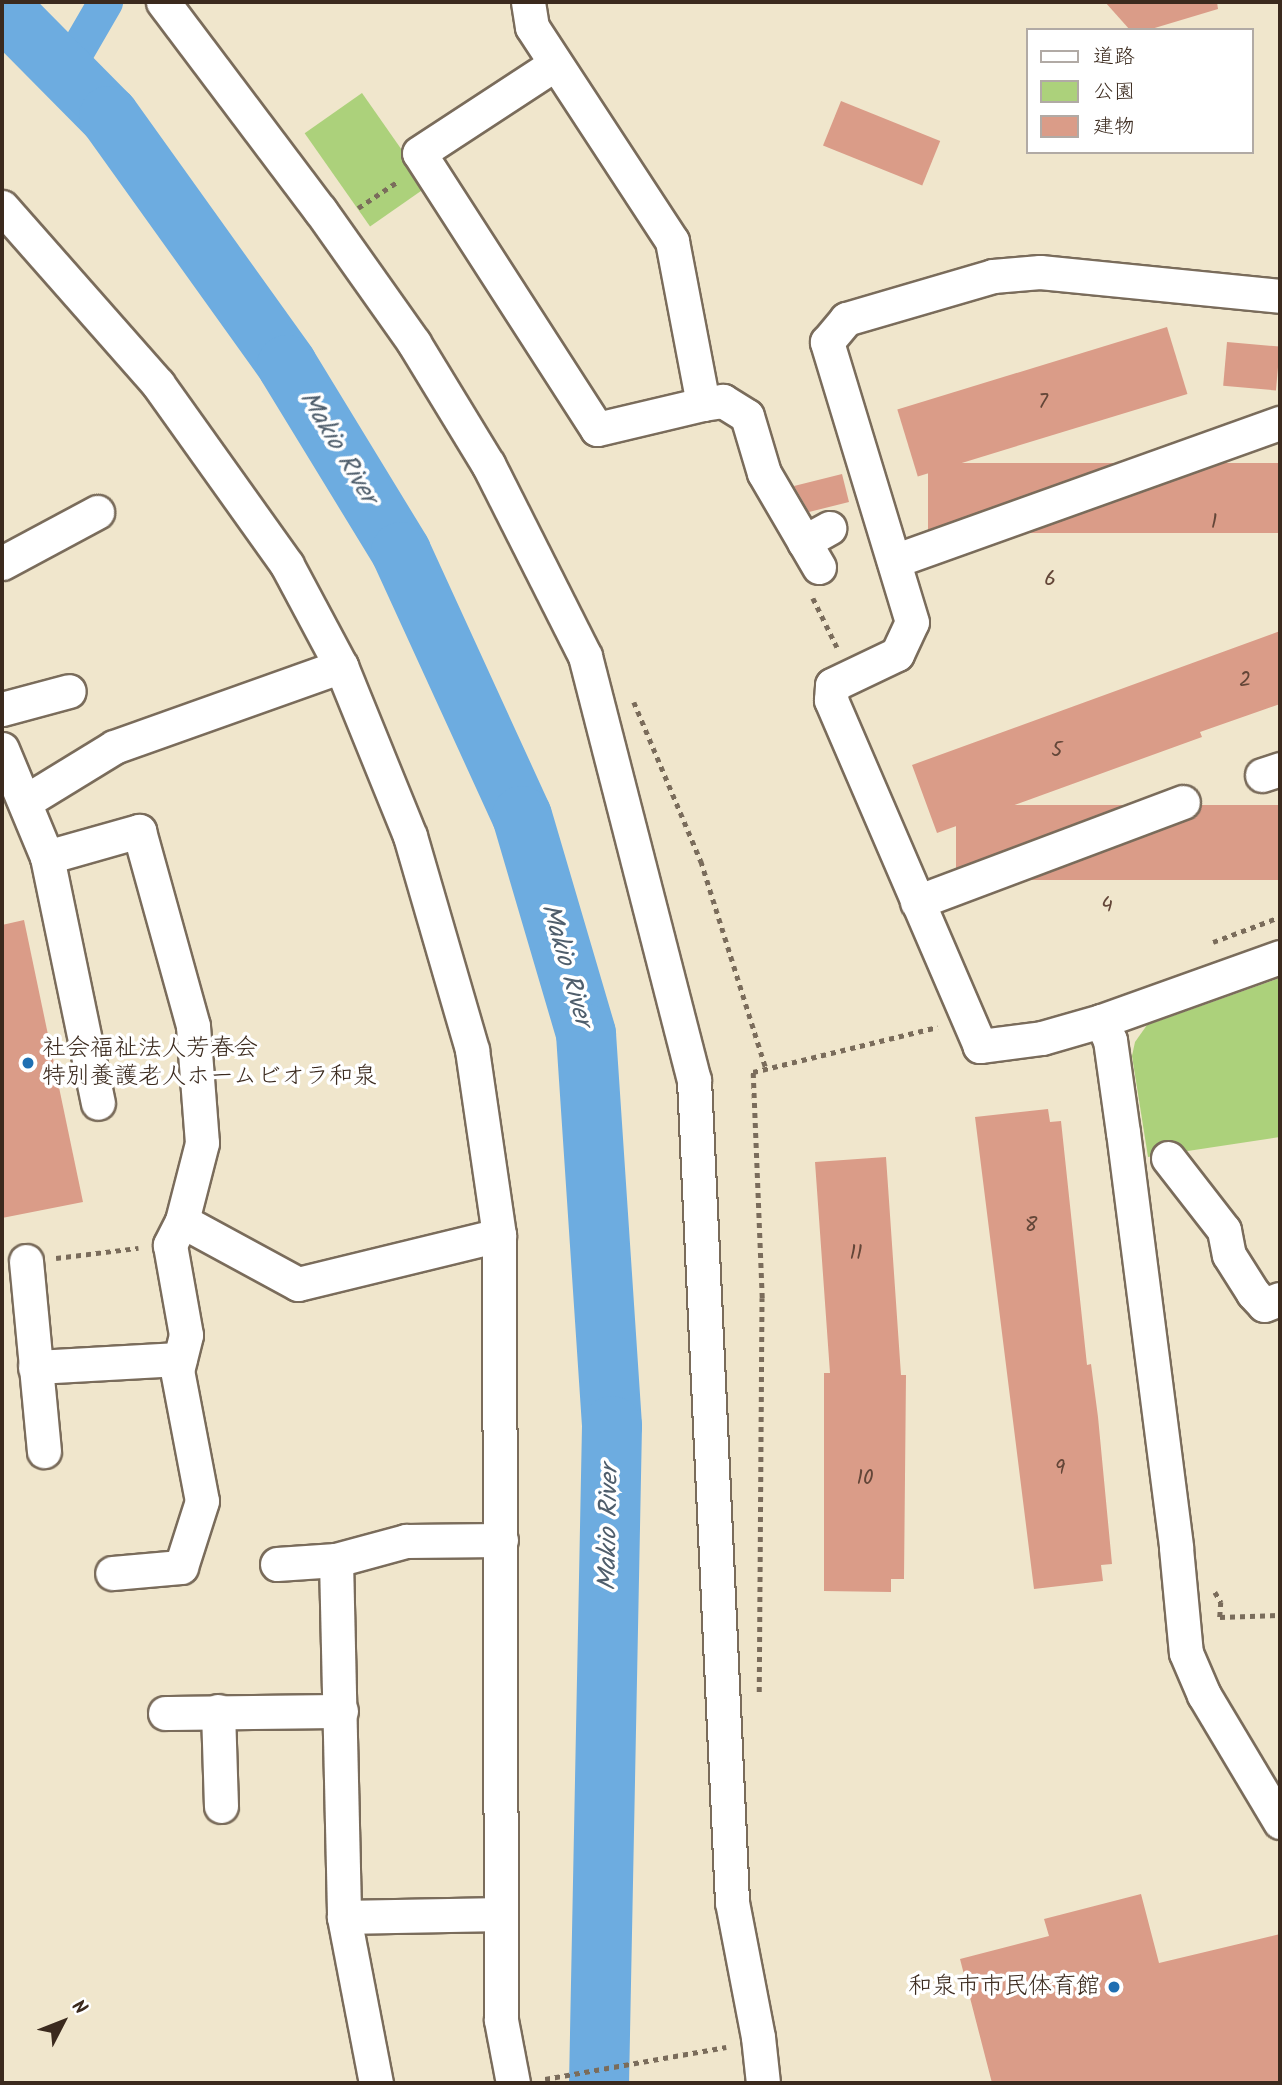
<!DOCTYPE html>
<meta charset="utf-8">
<style>
body{margin:0}
#map{position:relative;width:1282px;height:2085px;overflow:hidden;background:#f0e6cc;font-family:Kalam,"Klee One",sans-serif}
div>[style]{position:absolute}
.green>*{inset:0;background:#acd17b;transform-origin:0 0}
.canal>*{height:35px;margin:-17.5px;padding:0 17.5px;transform-origin:17.5px;border-radius:17.5px;background:#6dace0}
.river>*{height:60px;margin:-30px;padding:0 30px;transform-origin:30px;border-radius:30px;background:#6dace0}
.building>*{inset:0;background:#da9c88;transform-origin:0 0}
.path>*{height:4.5px;margin-top:-2.25px;transform-origin:0;background:repeating-linear-gradient(90deg,#7a6c5b 0 5px,transparent 0 10px)}
.roads{filter:drop-shadow(2px 0 #7a6c5b) drop-shadow(-2px 0 #7a6c5b) drop-shadow(0 2px #7a6c5b) drop-shadow(0 -2px #7a6c5b)}
.minor>*{height:33px;margin:-16.5px;padding:0 16.5px;transform-origin:16.5px;border-radius:16.5px;background:#fff}
.dots>*{width:19px;height:19px;translate:-50% -50%;box-sizing:border-box;border:4px solid #fff;border-radius:50%}
span{translate:-50% -50%;white-space:nowrap;text-align:center;line-height:1.15;-webkit-text-stroke:7px #fff;paint-order:stroke}
.number-label{font-size:21px;color:#634638}
.number-label span{-webkit-text-stroke-width:0}
.poi-label{font-size:24px;color:#3b2a1e}
.left{translate:0 -50%;text-align:left}
.right{translate:-100% -50%;text-align:right}
.water-label{font-size:26px;color:#4f5e6c;font-style:italic}
.frame{position:absolute;inset:0;border:4px solid #3b2a1e;pointer-events:none}
.legend{position:absolute;left:1026px;top:28px;width:228px;height:126px;box-sizing:border-box;background:#fff;border:2px solid #b1aaa5;margin:0;padding:9px 12px;list-style:none;font-size:21px;color:#3b2a1e}
.legend li{display:flex;align-items:center;gap:14px;height:35px}
.legend b{width:35px;border:2px solid #b1aaa5}
.north{position:absolute;left:28px;top:1987px;width:70px;height:70px;-webkit-text-stroke:5px #fff;paint-order:stroke;rotate:48deg;font-size:19px;font-weight:700;line-height:28px;text-align:center;color:#3b2a1e}
.north::after{content:'';display:block;margin:auto;width:24px;height:32px;background:#3b2a1e;clip-path:polygon(50% 0,100% 100%,50% 72%,0 100%)}
</style>
<div id="map">
<div class="green">
<i style="left:362px;top:93px;width:114px;height:70px;rotate:55deg"></i>
<i style="clip-path:polygon(1280px 978px,1280px 1137px,1148px 1157px,1132px 1056px,1135px 1042px,1147px 1025px)"></i>
</div>
<div class="canal">
<i style="left:65px;top:71px;width:80px;rotate:-59.9deg"></i>
</div>
<div class="river">
<i style="left:2px;top:8px;width:152px;rotate:45.3deg"></i>
<i style="left:109px;top:116px;width:306px;rotate:54.4deg"></i>
<i style="left:287px;top:365px;width:219px;rotate:58.6deg"></i>
<i style="left:401px;top:552px;width:290px;rotate:65.4deg"></i>
<i style="left:522px;top:816px;width:227px;rotate:73.6deg"></i>
<i style="left:586px;top:1034px;width:393px;rotate:86.2deg"></i>
<i style="left:612px;top:1426px;width:657px;rotate:91.13deg"></i>
</div>
<div class="building">
<i style="clip-path:polygon(1105px 2px,1217px 2px,1218px 9px,1148px 30px,1130px 30px)"></i>
<i style="left:841px;top:101px;width:107px;height:48px;rotate:22deg"></i>
<i style="left:1167px;top:327px;width:70px;height:282px;rotate:73deg"></i>
<i style="left:1227px;top:342px;width:53px;height:44px;rotate:5deg"></i>
<i style="left:1280px;top:463px;width:70px;height:352px;rotate:90deg"></i>
<i style="clip-path:polygon(842px 474px,849px 502px,809px 512px,794px 486px)"></i>
<i style="clip-path:polygon(1280px 631px,1280px 704px,1200px 732px,1202px 737px,937px 833px,912px 765px)"></i>
<i style="left:1280px;top:805px;width:75px;height:324px;rotate:90deg"></i>
<i style="clip-path:polygon(24px 920px,83px 1202px,2px 1218px,2px 925px)"></i>
<i style="clip-path:polygon(1048px 1109px,1050px 1122px,1061px 1121px,1087px 1365px,1091px 1364px,1098px 1417px,1112px 1564px,1101px 1565px,1103px 1581px,1034px 1589px,975px 1117px)"></i>
<i style="clip-path:polygon(886px 1157px,901px 1375px,906px 1375px,904px 1579px,891px 1579px,891px 1592px,824px 1591px,824px 1373px,830px 1373px,815px 1162px)"></i>
<i style="clip-path:polygon(1141px 1894px,1159px 1963px,1280px 1934px,1280px 2083px,992px 2083px,960px 1959px,1049px 1936px,1044px 1919px)"></i>
</div>
<div class="path">
<i style="left:358px;top:208px;width:47px;rotate:-33.7deg"></i>
<i style="left:813px;top:598px;width:55px;rotate:63.9deg"></i>
<i style="left:634px;top:702px;width:173px;rotate:67.2deg"></i>
<i style="left:701px;top:861px;width:218px;rotate:72.6deg"></i>
<i style="left:1213px;top:942px;width:72px;rotate:-20.5deg"></i>
<i style="left:56px;top:1258px;width:83px;rotate:-7deg"></i>
<i style="left:1215px;top:1592px;width:12px;rotate:59deg"></i>
<i style="left:1221px;top:1602px;width:15px;rotate:94deg"></i>
<i style="left:1220px;top:1617px;width:60px;rotate:-1.9deg"></i>
<i style="left:759px;top:1692px;width:394px;rotate:-89.6deg"></i>
<i style="left:762px;top:1298px;width:226px;rotate:-92.3deg"></i>
<i style="left:753px;top:1072px;width:190px;rotate:-13.7deg"></i>
<i style="left:545px;top:2079px;width:184px;rotate:-10deg"></i>
</div>
<div class="roads">
<div class="minor">
<i style="left:163px;top:2px;width:261px;rotate:53deg"></i>
<i style="left:320px;top:210px;width:163px;rotate:54.7deg"></i>
<i style="left:414px;top:343px;width:142px;rotate:58.6deg"></i>
<i style="left:488px;top:464px;width:215px;rotate:63.2deg"></i>
<i style="left:585px;top:656px;width:438px;rotate:75.6deg"></i>
<i style="left:694px;top:1080px;width:823px;rotate:87.35deg"></i>
<i style="left:732px;top:1902px;width:137px;rotate:79.1deg"></i>
<i style="left:758px;top:2037px;width:46px;rotate:83.8deg"></i>
<i style="left:528px;top:2px;width:25px;rotate:81deg"></i>
<i style="left:532px;top:27px;width:256px;rotate:56.8deg"></i>
<i style="left:672px;top:241px;width:166px;rotate:79.2deg"></i>
<i style="left:703px;top:404px;width:109px;rotate:166.7deg"></i>
<i style="left:597px;top:429px;width:328px;rotate:-122.8deg"></i>
<i style="left:419px;top:153px;width:163px;rotate:-33.2deg"></i>
<i style="left:2px;top:207px;width:236px;rotate:48.6deg"></i>
<i style="left:158px;top:384px;width:222px;rotate:54.5deg"></i>
<i style="left:287px;top:565px;width:115px;rotate:61.9deg"></i>
<i style="left:341px;top:666px;width:183px;rotate:67.9deg"></i>
<i style="left:410px;top:836px;width:223px;rotate:73.8deg"></i>
<i style="left:472px;top:1050px;width:187px;rotate:81.7deg"></i>
<i style="left:499px;top:1235px;width:785px;rotate:89.85deg"></i>
<i style="left:501px;top:2020px;width:64px;rotate:79.2deg"></i>
<i style="left:703px;top:404px;width:20px;rotate:-9deg"></i>
<i style="left:723px;top:401px;width:28px;rotate:32deg"></i>
<i style="left:747px;top:416px;width:59px;rotate:73.4deg"></i>
<i style="left:764px;top:473px;width:109px;rotate:59.7deg"></i>
<i style="left:804px;top:542px;width:29px;rotate:-29deg"></i>
<i style="left:894px;top:561px;width:410px;rotate:-19.7deg"></i>
<i style="left:2px;top:563px;width:108px;rotate:-28.2deg"></i>
<i style="left:2px;top:709px;width:69px;rotate:-15deg"></i>
<i style="left:2px;top:749px;width:117px;rotate:67.4deg"></i>
<i style="left:47px;top:857px;width:96px;rotate:-15.8deg"></i>
<i style="left:139px;top:831px;width:202px;rotate:74.5deg"></i>
<i style="left:193px;top:1026px;width:117px;rotate:85.6deg"></i>
<i style="left:202px;top:1143px;width:81px;rotate:104.4deg"></i>
<i style="left:182px;top:1221px;width:27px;rotate:117deg"></i>
<i style="left:170px;top:1245px;width:91px;rotate:79.9deg"></i>
<i style="left:186px;top:1335px;width:36px;rotate:104deg"></i>
<i style="left:177px;top:1370px;width:133px;rotate:79.2deg"></i>
<i style="left:202px;top:1501px;width:69px;rotate:107.7deg"></i>
<i style="left:181px;top:1567px;width:69px;rotate:175deg"></i>
<i style="left:1262px;top:775px;width:19px;rotate:-18deg"></i>
<i style="left:26px;top:801px;width:103px;rotate:-31.5deg"></i>
<i style="left:114px;top:747px;width:241px;rotate:-19.6deg"></i>
<i style="left:47px;top:857px;width:251px;rotate:78.3deg"></i>
<i style="left:917px;top:902px;width:284px;rotate:-20.6deg"></i>
<i style="left:1280px;top:957px;width:190px;rotate:160.3deg"></i>
<i style="left:1101px;top:1021px;width:21px;rotate:65deg"></i>
<i style="left:1110px;top:1040px;width:93px;rotate:82deg"></i>
<i style="left:1123px;top:1132px;width:419px;rotate:82.7deg"></i>
<i style="left:1176px;top:1548px;width:105px;rotate:84.6deg"></i>
<i style="left:1186px;top:1653px;width:46px;rotate:66.8deg"></i>
<i style="left:1204px;top:1695px;width:148px;rotate:59.1deg"></i>
<i style="left:1101px;top:1021px;width:61px;rotate:163.9deg"></i>
<i style="left:1042px;top:1038px;width:63px;rotate:172.6deg"></i>
<i style="left:980px;top:1046px;width:377px;rotate:-113.3deg"></i>
<i style="left:831px;top:700px;width:15px;rotate:-86deg"></i>
<i style="left:832px;top:685px;width:72px;rotate:-25.5deg"></i>
<i style="left:897px;top:654px;width:35px;rotate:-65deg"></i>
<i style="left:912px;top:622px;width:293px;rotate:-106.9deg"></i>
<i style="left:827px;top:342px;width:30px;rotate:-50deg"></i>
<i style="left:846px;top:319px;width:153px;rotate:-16.3deg"></i>
<i style="left:993px;top:276px;width:47px;rotate:-4.9deg"></i>
<i style="left:1040px;top:272px;width:241px;rotate:5.7deg"></i>
<i style="left:1168px;top:1158px;width:91px;rotate:52.1deg"></i>
<i style="left:1224px;top:1230px;width:25px;rotate:79deg"></i>
<i style="left:1229px;top:1255px;width:45px;rotate:57.7deg"></i>
<i style="left:1253px;top:1293px;width:16px;rotate:47deg"></i>
<i style="left:1264px;top:1305px;width:17px;rotate:-21deg"></i>
<i style="left:182px;top:1221px;width:132px;rotate:28.5deg"></i>
<i style="left:298px;top:1284px;width:207px;rotate:-13.7deg"></i>
<i style="left:26px;top:1261px;width:191px;rotate:84.6deg"></i>
<i style="left:35px;top:1367px;width:145px;rotate:-3.2deg"></i>
<i style="left:336px;top:1560px;width:357px;rotate:88.7deg"></i>
<i style="left:344px;top:1917px;width:169px;rotate:79.1deg"></i>
<i style="left:277px;top:1564px;width:59px;rotate:-3.9deg"></i>
<i style="left:336px;top:1560px;width:73px;rotate:-15.2deg"></i>
<i style="left:406px;top:1541px;width:95px;rotate:-0.6deg"></i>
<i style="left:218px;top:1711px;width:95px;rotate:88.2deg"></i>
<i style="left:165px;top:1713px;width:176px;rotate:-0.7deg"></i>
<i style="left:344px;top:1917px;width:156px;rotate:-1.1deg"></i>
</div>
</div>
<div class="dots">
<i style="left:28px;top:1063px;background:#1f6fb2"></i>
<i style="left:1114px;top:1987px;background:#1f6fb2"></i>
</div>
<div class="number-label">
<span style="left:1043px;top:403px">7</span>
<span style="left:1214px;top:523px">1</span>
<span style="left:1050px;top:580px">6</span>
<span style="left:1245px;top:681px">2</span>
<span style="left:1057px;top:751px">5</span>
<span style="left:1107px;top:906px">4</span>
<span style="left:1031px;top:1226px">8</span>
<span style="left:856px;top:1254px">11</span>
<span style="left:1060px;top:1469px">9</span>
<span style="left:865px;top:1479px">10</span>
</div>
<div class="poi-label">
<span class="left" style="left:42px;top:1063px">社会福祉法人芳春会<br>特別養護老人ホームビオラ和泉</span>
<span class="right" style="left:1100px;top:1987px">和泉市市民体育館</span>
</div>
<div class="water-label">
<span style="left:337px;top:448px;rotate:59deg">Makio River</span>
<span style="left:565px;top:965px;rotate:74deg">Makio River</span>
<span style="left:610px;top:1528px;rotate:-89deg">Makio River</span>
</div>
<div class="frame"></div>
<ul class="legend">
<li><b style="height:9px;background:#fff"></b>道路</li>
<li><b style="height:19px;background:#acd17b"></b>公園</li>
<li><b style="height:19px;background:#da9c88"></b>建物</li>
</ul>
<div class="north">N</div>
</div>
